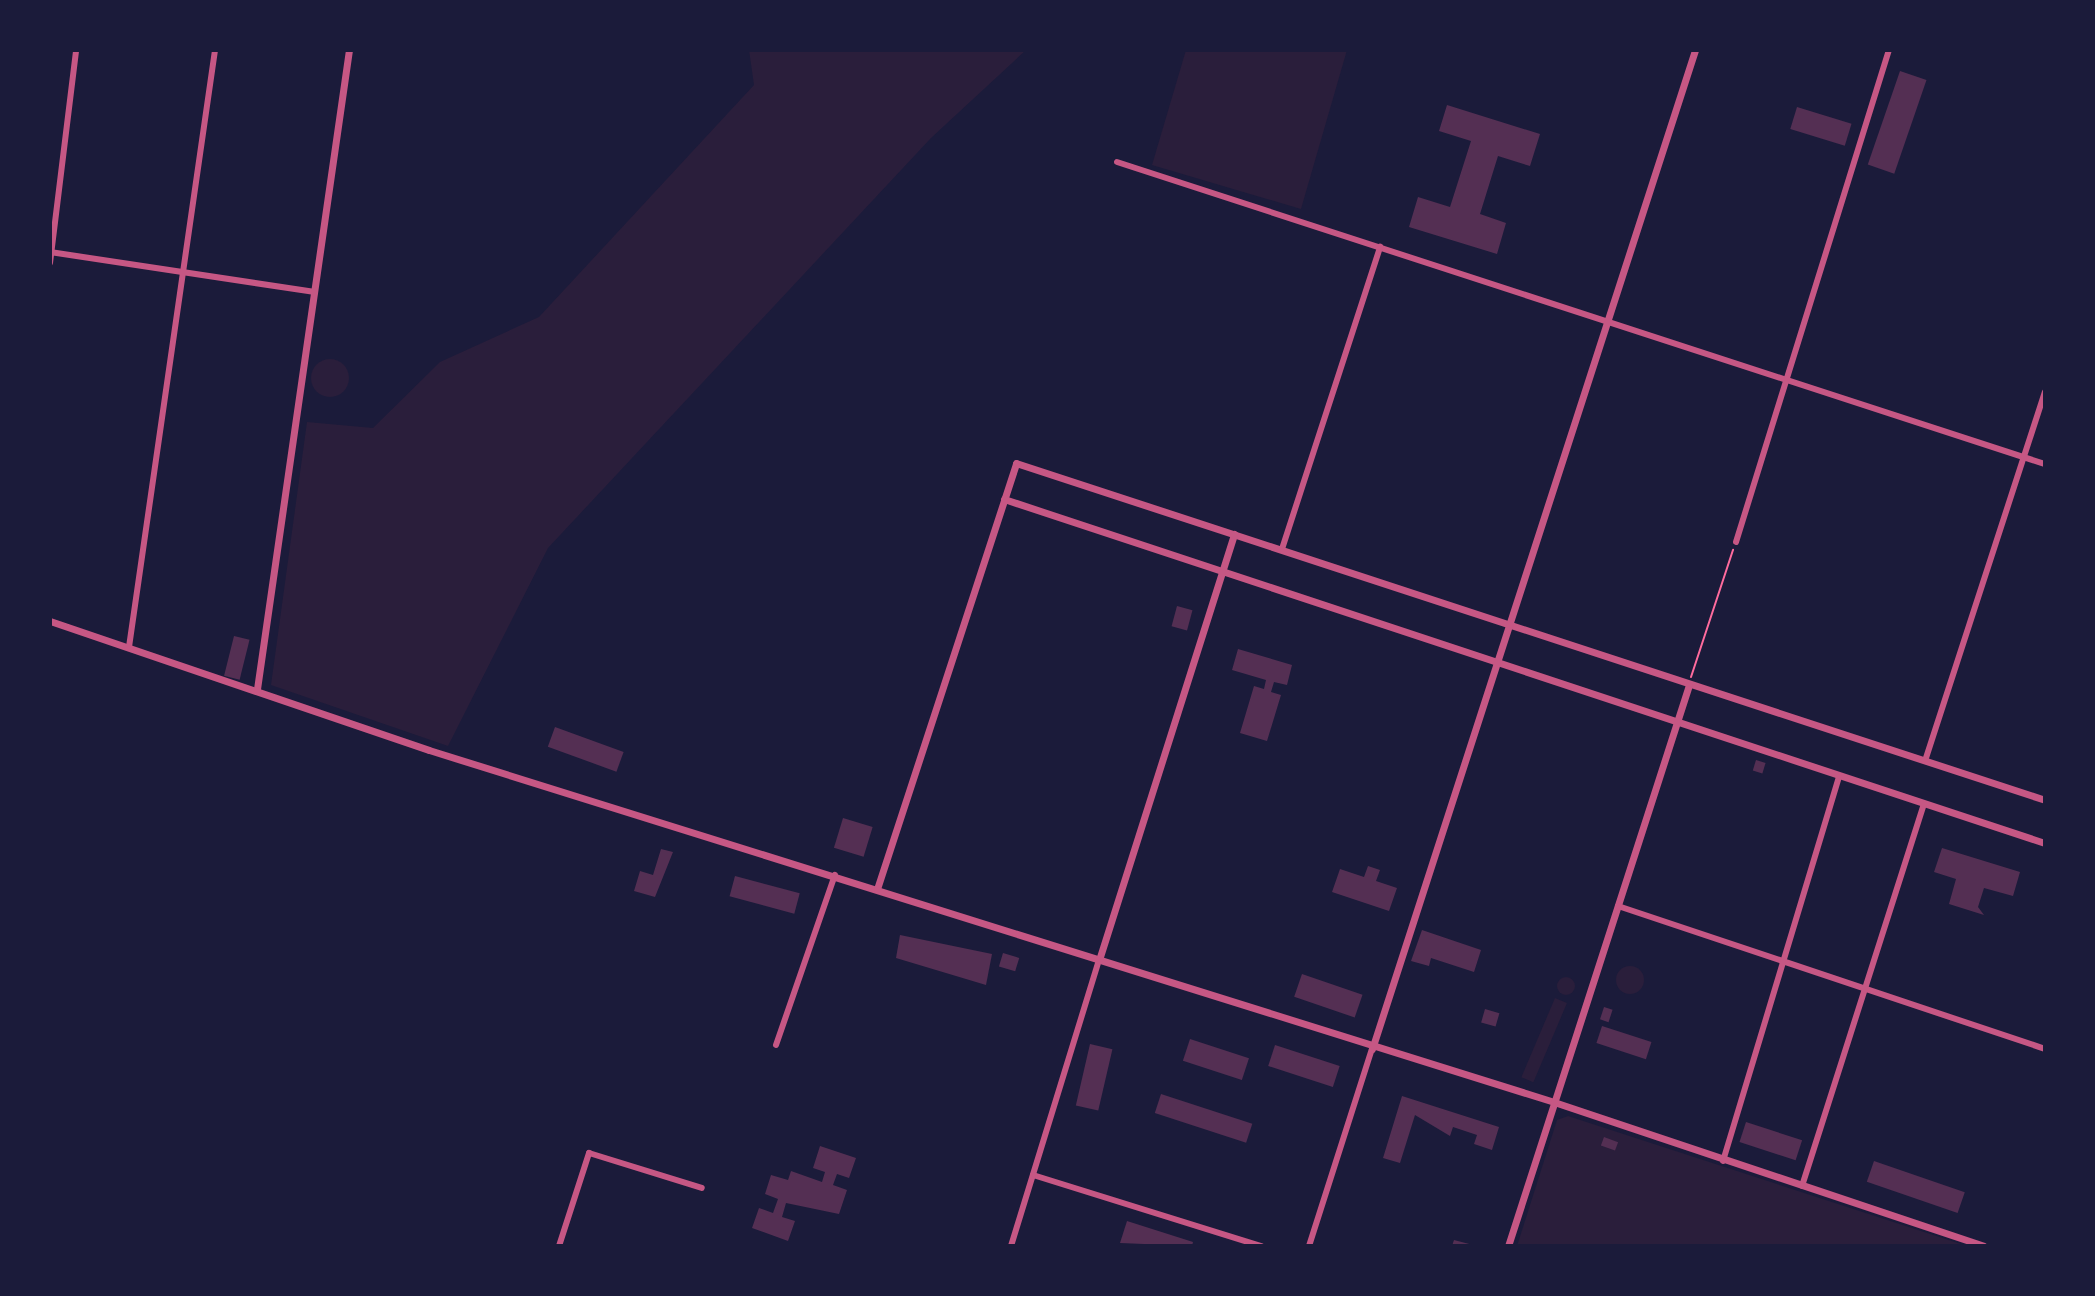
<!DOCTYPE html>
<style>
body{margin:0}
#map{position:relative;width:2095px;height:1296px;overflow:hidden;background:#1b1b3a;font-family:Arial,sans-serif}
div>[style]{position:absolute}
.green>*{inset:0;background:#2a1e3b;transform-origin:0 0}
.round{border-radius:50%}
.building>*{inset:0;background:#542f53;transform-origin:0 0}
.path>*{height:2px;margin:-1px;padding:0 1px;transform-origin:1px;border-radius:1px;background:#ff6b9d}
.minor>*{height:6px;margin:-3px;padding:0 3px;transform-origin:3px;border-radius:3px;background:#c65784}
.tertiary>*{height:7px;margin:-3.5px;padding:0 3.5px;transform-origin:3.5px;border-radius:3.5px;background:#c65784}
span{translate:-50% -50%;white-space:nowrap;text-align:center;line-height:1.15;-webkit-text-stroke:6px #1b1b3a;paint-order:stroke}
.frame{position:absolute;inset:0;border:52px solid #1b1b3a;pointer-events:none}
</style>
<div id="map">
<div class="green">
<i style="clip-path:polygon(749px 50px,1026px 50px,931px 138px,548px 548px,448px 746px,271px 685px,307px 422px,373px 428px,440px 362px,539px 317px,754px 85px)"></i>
<i style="clip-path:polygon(1186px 50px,1347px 50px,1301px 209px,1152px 165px)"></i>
<i class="round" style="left:311px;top:359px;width:38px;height:38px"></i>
<i class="round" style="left:1616px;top:966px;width:28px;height:28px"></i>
<i class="round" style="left:1557px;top:977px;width:18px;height:18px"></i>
<i style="left:1555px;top:998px;width:13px;height:86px;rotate:23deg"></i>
<i style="clip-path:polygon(1568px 1116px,1967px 1246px,1517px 1246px,1557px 1120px)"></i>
</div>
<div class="building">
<i style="left:1900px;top:71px;width:28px;height:99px;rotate:19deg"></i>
<i style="clip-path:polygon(1447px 105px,1540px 134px,1530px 166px,1498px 156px,1480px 214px,1506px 223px,1497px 254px,1409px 227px,1418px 197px,1450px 207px,1471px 141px,1439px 131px)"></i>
<i style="left:1797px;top:107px;width:57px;height:23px;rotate:17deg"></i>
<i style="left:1177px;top:606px;width:16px;height:21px;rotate:15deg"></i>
<i style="left:234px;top:636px;width:16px;height:41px;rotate:14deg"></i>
<i style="clip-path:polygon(1238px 649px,1292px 665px,1287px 685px,1274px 682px,1271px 692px,1281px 695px,1267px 741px,1240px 733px,1254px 686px,1264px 689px,1266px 680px,1232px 670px)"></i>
<i style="left:555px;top:727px;width:73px;height:21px;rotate:20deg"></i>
<i style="left:1756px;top:760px;width:10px;height:11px;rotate:17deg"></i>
<i style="left:843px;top:818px;width:31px;height:31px;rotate:17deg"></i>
<i style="clip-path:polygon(1942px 848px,2020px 872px,2013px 896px,1984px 888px,1978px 907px,1984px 915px,1949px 904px,1956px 879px,1934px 872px)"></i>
<i style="clip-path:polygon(661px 849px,673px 852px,655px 897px,634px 891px,640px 871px,653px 875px)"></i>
<i style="clip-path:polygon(1368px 866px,1380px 870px,1376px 881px,1397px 888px,1389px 911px,1332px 892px,1340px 869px,1364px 877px)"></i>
<i style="left:735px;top:876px;width:67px;height:21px;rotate:15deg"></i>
<i style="clip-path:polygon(1422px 930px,1481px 950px,1474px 972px,1431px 958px,1429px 966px,1411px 961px)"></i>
<i style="clip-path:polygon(900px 935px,992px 954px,986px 985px,896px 958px)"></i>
<i style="left:1003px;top:953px;width:17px;height:14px;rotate:17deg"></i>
<i style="left:1302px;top:974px;width:64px;height:24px;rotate:19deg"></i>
<i style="left:1604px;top:1007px;width:9px;height:13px;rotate:18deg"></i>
<i style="left:1485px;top:1009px;width:15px;height:14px;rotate:16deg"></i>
<i style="left:1602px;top:1026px;width:52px;height:18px;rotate:18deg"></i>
<i style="left:1190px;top:1039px;width:62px;height:23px;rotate:18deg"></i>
<i style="left:1090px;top:1044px;width:23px;height:63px;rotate:13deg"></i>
<i style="left:1275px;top:1045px;width:68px;height:22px;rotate:18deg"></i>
<i style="left:1161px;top:1094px;width:96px;height:20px;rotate:18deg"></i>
<i style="clip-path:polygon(1402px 1096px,1499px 1127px,1492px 1150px,1474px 1144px,1477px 1135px,1453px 1127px,1450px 1136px,1415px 1115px,1400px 1163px,1383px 1158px)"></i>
<i style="left:1746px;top:1122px;width:59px;height:21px;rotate:18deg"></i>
<i style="left:1604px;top:1137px;width:15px;height:9px;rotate:20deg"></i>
<i style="clip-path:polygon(820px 1146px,856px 1158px,849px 1178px,837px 1174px,833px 1185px,847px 1190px,839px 1214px,786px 1203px,782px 1217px,795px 1221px,788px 1241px,752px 1228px,759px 1208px,773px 1213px,778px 1199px,765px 1194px,771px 1175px,788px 1180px,791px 1171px,822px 1182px,825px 1172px,813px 1168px)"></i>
<i style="left:1874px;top:1161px;width:96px;height:22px;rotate:19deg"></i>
<i style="clip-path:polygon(1127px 1221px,1193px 1242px,1192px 1246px,1120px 1243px)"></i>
<i style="clip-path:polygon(1454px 1240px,1473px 1245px,1473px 1246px,1452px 1246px)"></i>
</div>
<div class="path">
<i style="left:1691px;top:677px;width:134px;rotate:-71.7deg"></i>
</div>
<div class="minor">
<i style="left:1117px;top:162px;width:976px;rotate:18.03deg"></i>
<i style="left:50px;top:252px;width:268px;rotate:8.6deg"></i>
<i style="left:50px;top:263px;width:215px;rotate:-83deg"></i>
<i style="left:1736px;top:542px;width:515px;rotate:-72.73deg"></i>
<i style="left:1282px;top:549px;width:318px;rotate:-72deg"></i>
<i style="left:129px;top:647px;width:603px;rotate:-81.8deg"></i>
<i style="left:1925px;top:761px;width:388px;rotate:-72deg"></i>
<i style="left:1618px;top:906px;width:450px;rotate:18.5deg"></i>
<i style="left:776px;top:1045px;width:180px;rotate:-70.9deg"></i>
<i style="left:1723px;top:1161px;width:402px;rotate:-73.2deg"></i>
<i style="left:1033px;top:1175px;width:239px;rotate:17.3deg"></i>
<i style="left:1802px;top:1186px;width:401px;rotate:-72.3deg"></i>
<i style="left:559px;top:1246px;width:98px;rotate:-72.1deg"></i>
<i style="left:589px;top:1153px;width:118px;rotate:17.2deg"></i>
<i style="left:1011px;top:1246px;width:299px;rotate:-72.9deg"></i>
<i style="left:1309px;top:1246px;width:207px;rotate:-72.3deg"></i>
</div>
<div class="tertiary">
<i style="left:1004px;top:499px;width:1096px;rotate:18.29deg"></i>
<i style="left:50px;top:621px;width:400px;rotate:18.8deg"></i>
<i style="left:429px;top:750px;width:1179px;rotate:17.37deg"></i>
<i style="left:1554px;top:1102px;width:453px;rotate:18.5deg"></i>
<i style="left:257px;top:689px;width:646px;rotate:-81.81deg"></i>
<i style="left:877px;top:889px;width:448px;rotate:-71.9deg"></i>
<i style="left:1016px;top:463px;width:1083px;rotate:18.13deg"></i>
<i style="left:1099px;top:960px;width:447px;rotate:-72.4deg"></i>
<i style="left:1372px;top:1049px;width:1050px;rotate:-72.08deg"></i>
<i style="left:1508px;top:1246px;width:589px;rotate:-72.12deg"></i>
</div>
<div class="frame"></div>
</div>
